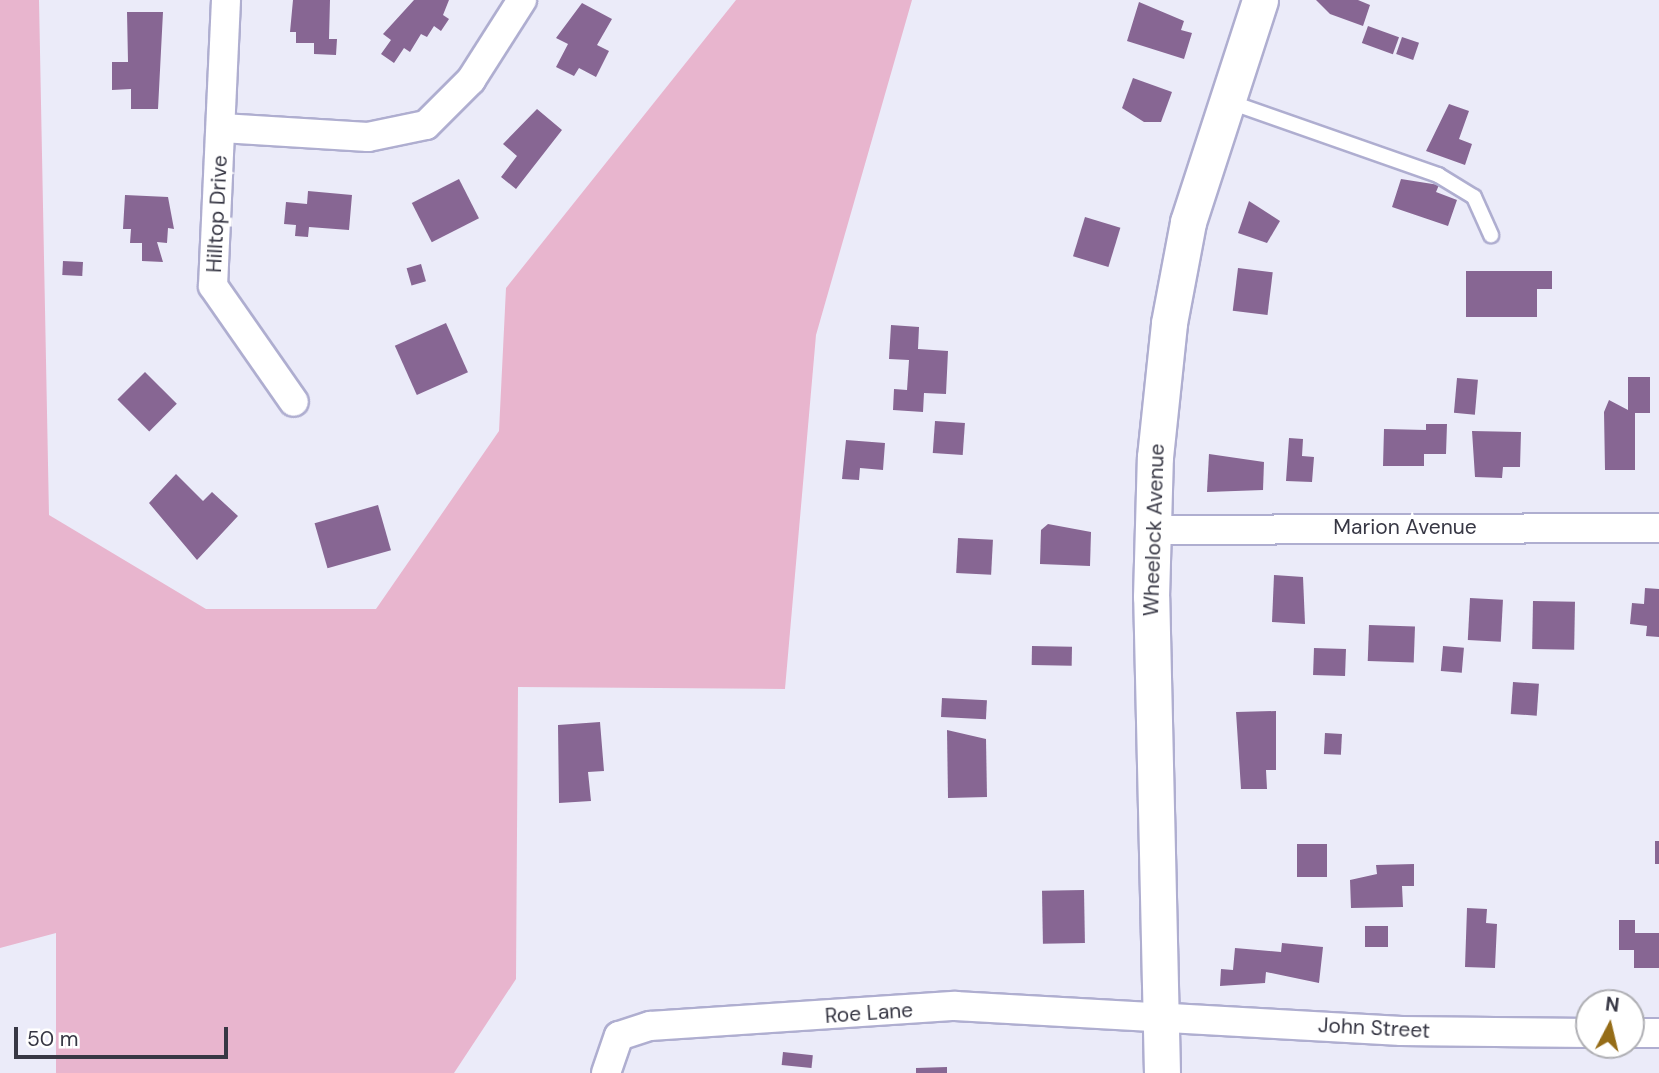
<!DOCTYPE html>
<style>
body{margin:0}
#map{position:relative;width:1659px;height:1073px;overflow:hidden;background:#ebebf9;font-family:"DM Sans",sans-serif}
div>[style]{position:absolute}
.green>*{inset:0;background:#e8b5ce}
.building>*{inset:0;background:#876693;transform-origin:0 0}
.roads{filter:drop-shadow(2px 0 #afaed0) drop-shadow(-2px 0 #afaed0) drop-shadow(0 2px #afaed0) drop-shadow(0 -2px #afaed0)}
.service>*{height:14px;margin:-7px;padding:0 7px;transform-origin:7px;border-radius:7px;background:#fff}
.minor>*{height:28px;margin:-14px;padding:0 14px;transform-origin:14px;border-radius:14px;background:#fff}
.tertiary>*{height:35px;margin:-17.5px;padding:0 17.5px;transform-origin:17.5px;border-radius:17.5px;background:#fff}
span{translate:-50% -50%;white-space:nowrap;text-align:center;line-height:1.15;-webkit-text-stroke:7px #fff;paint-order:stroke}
.street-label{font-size:21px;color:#373744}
.north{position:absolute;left:1575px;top:989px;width:70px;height:70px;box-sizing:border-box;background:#fff;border:2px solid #afafb4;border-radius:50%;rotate:7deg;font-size:19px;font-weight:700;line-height:28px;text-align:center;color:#373744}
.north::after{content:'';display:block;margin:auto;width:24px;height:32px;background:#956c17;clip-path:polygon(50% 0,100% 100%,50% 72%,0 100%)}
.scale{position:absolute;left:14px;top:1027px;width:214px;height:32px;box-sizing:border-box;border:4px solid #373744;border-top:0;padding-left:9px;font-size:21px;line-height:24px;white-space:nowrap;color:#373744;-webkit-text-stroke:5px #fff;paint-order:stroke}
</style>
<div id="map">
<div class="green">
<i style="clip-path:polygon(0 0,39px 0,49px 515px,206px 609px,376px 609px,499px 431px,506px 288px,736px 0,912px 0,816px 335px,785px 689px,518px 687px,516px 979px,454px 1073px,56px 1073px,56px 933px,0 948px)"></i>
</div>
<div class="building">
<i style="clip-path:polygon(293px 0,330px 0,329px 39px,337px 39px,336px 55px,314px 54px,314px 43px,296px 43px,296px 32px,290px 32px)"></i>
<i style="clip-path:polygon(414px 0,449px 0,443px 15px,449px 19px,441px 31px,434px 26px,427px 37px,421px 34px,410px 52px,404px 48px,394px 63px,381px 54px,391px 40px,383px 34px)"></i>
<i style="clip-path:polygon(1316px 0,1358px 0,1370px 5px,1363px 26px,1330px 14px)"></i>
<i style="clip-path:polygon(1139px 2px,1184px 21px,1181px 30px,1192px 33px,1184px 59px,1127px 41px)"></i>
<i style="clip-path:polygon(582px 3px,612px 19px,597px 45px,609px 51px,596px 77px,579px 68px,574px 76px,556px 67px,568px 44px,556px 38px)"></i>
<i style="clip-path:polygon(127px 12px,163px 12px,158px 109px,131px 109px,131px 89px,112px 90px,112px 62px,128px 62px)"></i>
<i style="left:1368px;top:26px;width:33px;height:18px;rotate:20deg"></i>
<i style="left:1402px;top:37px;width:18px;height:18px;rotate:19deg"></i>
<i style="clip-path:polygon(1133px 78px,1172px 92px,1161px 122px,1144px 122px,1122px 108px)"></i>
<i style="clip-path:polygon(1449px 104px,1469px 111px,1459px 139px,1472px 144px,1465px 165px,1426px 151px)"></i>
<i style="clip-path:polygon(537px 109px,562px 130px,516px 189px,501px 177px,517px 156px,503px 144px)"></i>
<i style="left:459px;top:179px;width:44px;height:53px;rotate:63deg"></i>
<i style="clip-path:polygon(1401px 179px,1439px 185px,1436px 192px,1457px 200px,1448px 226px,1392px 207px)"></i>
<i style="clip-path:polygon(308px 191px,352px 195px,349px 230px,309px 227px,308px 237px,295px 236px,296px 225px,284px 224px,286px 202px,307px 204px)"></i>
<i style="clip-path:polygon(125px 195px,168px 197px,174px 229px,168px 228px,167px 243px,157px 242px,163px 262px,142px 261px,142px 243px,130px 243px,131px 229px,123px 229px)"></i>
<i style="clip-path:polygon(1249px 201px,1280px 221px,1267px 243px,1238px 233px)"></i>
<i style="left:1085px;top:217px;width:37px;height:41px;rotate:17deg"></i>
<i style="left:63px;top:261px;width:20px;height:14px;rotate:3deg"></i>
<i style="left:421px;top:264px;width:18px;height:15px;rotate:74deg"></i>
<i style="left:1238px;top:268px;width:35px;height:43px;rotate:7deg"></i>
<i style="clip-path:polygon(1466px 271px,1552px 271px,1552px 289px,1537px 289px,1537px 317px,1466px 317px)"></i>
<i style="left:446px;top:323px;width:54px;height:56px;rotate:66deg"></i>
<i style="clip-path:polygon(891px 325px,919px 327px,918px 349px,948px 351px,946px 394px,924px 393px,923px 412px,893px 410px,894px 389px,907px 390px,909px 360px,889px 359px)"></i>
<i style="left:145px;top:372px;width:45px;height:39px;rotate:45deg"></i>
<i style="clip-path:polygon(1628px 377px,1650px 377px,1650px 413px,1635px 413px,1635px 470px,1605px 470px,1604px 412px,1609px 400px,1628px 410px)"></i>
<i style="left:1457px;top:378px;width:21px;height:35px;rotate:5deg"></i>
<i style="left:935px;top:421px;width:30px;height:32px;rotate:4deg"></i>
<i style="clip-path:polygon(1426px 424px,1447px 424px,1446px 454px,1424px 454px,1424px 466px,1383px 466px,1384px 429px,1426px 430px)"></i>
<i style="clip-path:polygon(1472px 431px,1521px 432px,1520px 467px,1503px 467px,1502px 478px,1475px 477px)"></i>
<i style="clip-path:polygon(1289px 438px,1303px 439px,1302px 456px,1314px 457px,1312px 482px,1286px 481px)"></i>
<i style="clip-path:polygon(846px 440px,885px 443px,883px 470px,860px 468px,859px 480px,842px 479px)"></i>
<i style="clip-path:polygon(1209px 454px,1264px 462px,1263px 490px,1207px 492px)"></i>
<i style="clip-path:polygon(176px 474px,203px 501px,212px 492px,238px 516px,197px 560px,149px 503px)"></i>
<i style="left:378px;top:505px;width:47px;height:66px;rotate:74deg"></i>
<i style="clip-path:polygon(1048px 524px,1091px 532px,1090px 566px,1040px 564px,1041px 530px)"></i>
<i style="left:958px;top:538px;width:35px;height:35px;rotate:3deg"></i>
<i style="clip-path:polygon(1274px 575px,1303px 577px,1305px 624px,1272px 622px)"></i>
<i style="clip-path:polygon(1645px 588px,1659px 589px,1659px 637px,1646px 636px,1647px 626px,1630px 624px,1632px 603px,1644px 604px)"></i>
<i style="left:1470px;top:598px;width:33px;height:42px;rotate:3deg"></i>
<i style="left:1533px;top:601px;width:42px;height:48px;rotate:1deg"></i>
<i style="left:1369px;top:625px;width:46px;height:36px;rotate:2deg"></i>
<i style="left:1032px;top:646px;width:40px;height:19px;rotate:1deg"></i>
<i style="left:1443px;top:646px;width:21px;height:25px;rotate:5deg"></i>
<i style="left:1314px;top:648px;width:32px;height:27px;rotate:2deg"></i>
<i style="left:1513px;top:682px;width:26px;height:32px;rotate:4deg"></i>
<i style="left:942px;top:698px;width:45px;height:19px;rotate:3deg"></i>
<i style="clip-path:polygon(1276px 711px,1276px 770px,1266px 770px,1267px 789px,1241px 789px,1236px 712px)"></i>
<i style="clip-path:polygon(600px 722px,604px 771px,588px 772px,591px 801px,559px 803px,558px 725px)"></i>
<i style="clip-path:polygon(947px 730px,986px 739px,987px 797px,948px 798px)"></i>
<i style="left:1325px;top:733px;width:17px;height:21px;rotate:3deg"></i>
<i style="left:1655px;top:841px;width:4px;height:23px"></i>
<i style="left:1327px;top:844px;width:33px;height:30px;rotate:90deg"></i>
<i style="clip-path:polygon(1414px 864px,1414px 886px,1402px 886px,1403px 907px,1351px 908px,1350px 880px,1377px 874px,1376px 865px)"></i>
<i style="left:1084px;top:890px;width:53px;height:42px;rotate:89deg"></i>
<i style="clip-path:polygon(1467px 908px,1487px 909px,1486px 923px,1497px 924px,1495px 968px,1465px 967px)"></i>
<i style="clip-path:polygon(1619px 920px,1635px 920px,1635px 933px,1659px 933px,1659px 968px,1634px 968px,1634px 950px,1619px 950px)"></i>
<i style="left:1365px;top:926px;width:23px;height:21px"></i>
<i style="clip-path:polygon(1282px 943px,1323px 947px,1319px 983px,1266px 972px,1265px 983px,1220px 986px,1221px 969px,1233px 970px,1235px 948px,1281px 952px)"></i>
<i style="left:783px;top:1052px;width:30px;height:13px;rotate:6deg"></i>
<i style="clip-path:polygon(947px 1067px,947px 1073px,916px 1073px,916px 1068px)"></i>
</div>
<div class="roads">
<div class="service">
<i style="left:1227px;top:101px;width:224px;rotate:19.3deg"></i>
<i style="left:1438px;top:175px;width:42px;rotate:31.4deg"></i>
<i style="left:1474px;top:197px;width:42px;rotate:65.9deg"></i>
</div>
<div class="minor">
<i style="left:226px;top:0;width:286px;rotate:92.6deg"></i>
<i style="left:213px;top:286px;width:141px;rotate:55.1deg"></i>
<i style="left:222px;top:128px;width:146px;rotate:3.5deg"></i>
<i style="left:368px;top:137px;width:59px;rotate:-11.7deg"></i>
<i style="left:426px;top:125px;width:64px;rotate:-45deg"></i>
<i style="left:471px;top:80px;width:95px;rotate:-57.5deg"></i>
<i style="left:1152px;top:530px;width:507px;rotate:-0.23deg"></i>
<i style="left:1631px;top:1033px;width:28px"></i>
<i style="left:606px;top:1073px;width:39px;rotate:-71deg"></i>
<i style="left:619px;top:1036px;width:33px;rotate:-18deg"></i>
<i style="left:650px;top:1026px;width:306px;rotate:-3.8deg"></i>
<i style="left:955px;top:1006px;width:447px;rotate:3.2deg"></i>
<i style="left:1401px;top:1031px;width:188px;rotate:0.6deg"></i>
</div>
<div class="tertiary">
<i style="left:1162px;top:1073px;width:476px;rotate:-91.3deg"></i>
<i style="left:1151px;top:597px;width:140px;rotate:-88.4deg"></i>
<i style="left:1155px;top:457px;width:135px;rotate:-84deg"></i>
<i style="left:1169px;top:323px;width:103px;rotate:-79.3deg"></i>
<i style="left:1188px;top:222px;width:233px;rotate:-72deg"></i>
</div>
</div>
<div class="street-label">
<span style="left:217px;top:214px;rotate:-87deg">Hilltop Drive</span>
<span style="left:1405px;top:527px">Marion Avenue</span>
<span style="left:1154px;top:530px;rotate:-88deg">Wheelock Avenue</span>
<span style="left:869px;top:1013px;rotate:-4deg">Roe Lane</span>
<span style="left:1374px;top:1028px;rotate:3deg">John Street</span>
</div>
<div class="north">N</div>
<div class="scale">50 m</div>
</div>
